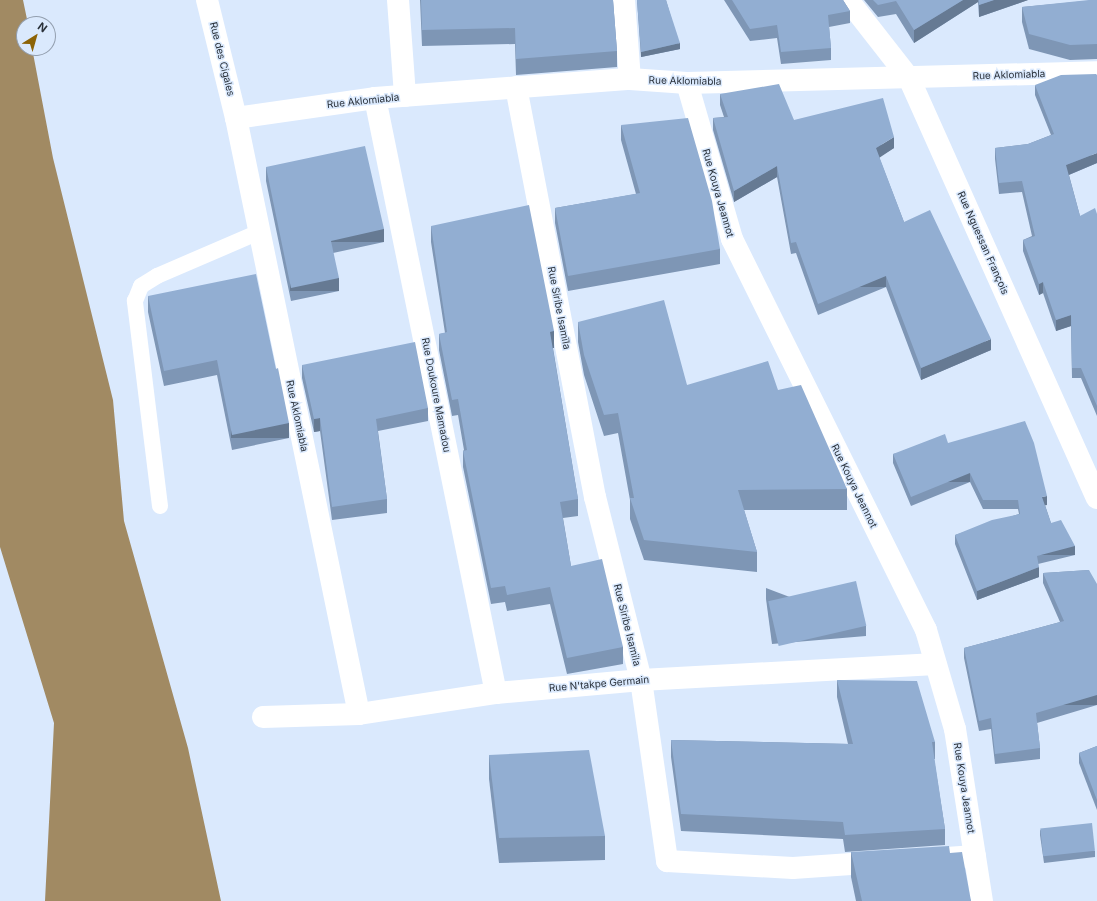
<!DOCTYPE html>
<meta charset="utf-8">
<style>
body{margin:0}
#map{position:relative;width:1097px;height:901px;overflow:hidden;background:#dae9fd;font-family:Inter,sans-serif}
div>[style]{position:absolute}
.water>*{inset:0;background:#a18a63}
.lane>*{height:16px;margin:-8px;padding:0 8px;transform-origin:8px;border-radius:8px;background:#fff}
.street>*{height:22px;margin:-11px;padding:0 11px;transform-origin:11px;border-radius:11px;background:#fff}
.wall>*{inset:0;background:#7e96b5}
.shaded-wall>*{inset:0;background:#667a93;transform-origin:0 0}
.building>*{inset:0;background:#92aed2;transform-origin:0 0}
span{translate:-50% -50%;white-space:nowrap;text-align:center;line-height:1.15;-webkit-text-stroke:3px #dae9fd;paint-order:stroke}
.street-label{font-size:10px;color:#293039}
.north{position:absolute;left:16px;top:16px;width:40px;height:40px;box-sizing:border-box;background:#dae9fd;border:1px solid #939faf;border-radius:50%;rotate:37deg;font-size:11px;font-weight:700;line-height:16px;text-align:center;color:#293039}
.north::after{content:'';display:block;margin:auto;width:14px;height:18px;background:#8c6306;clip-path:polygon(50% 0,100% 100%,50% 72%,0 100%)}
</style>
<div id="map">
<div class="water">
<i style="clip-path:polygon(0 0,23px 0,28px 24px,24px 24px,24px 48px,32px 48px,53px 158px,113px 400px,124px 521px,188px 748px,221px 901px,45px 901px,54px 723px,0 547px)"></i>
</div>
<div class="lane">
<i style="left:160px;top:506px;width:207px;rotate:-97deg"></i>
<i style="left:135px;top:301px;width:16px;rotate:-68deg"></i>
<i style="left:141px;top:286px;width:19px;rotate:-32deg"></i>
<i style="left:157px;top:276px;width:111px;rotate:-23.3deg"></i>
</div>
<div class="street">
<i style="left:207px;top:0;width:122px;rotate:76.2deg"></i>
<i style="left:398px;top:0;width:96px;rotate:85.8deg"></i>
<i style="left:624px;top:0;width:79px;rotate:85.7deg"></i>
<i style="left:848px;top:0;width:99px;rotate:52deg"></i>
<i style="left:909px;top:78px;width:460px;rotate:65.9deg"></i>
<i style="left:687px;top:83px;width:162px;rotate:73.9deg"></i>
<i style="left:732px;top:239px;width:436px;rotate:63.6deg"></i>
<i style="left:926px;top:630px;width:103px;rotate:73.7deg"></i>
<i style="left:955px;top:729px;width:174px;rotate:81.1deg"></i>
<i style="left:516px;top:87px;width:418px;rotate:79.1deg"></i>
<i style="left:595px;top:497px;width:189px;rotate:75.9deg"></i>
<i style="left:641px;top:680px;width:183px;rotate:81.8deg"></i>
<i style="left:667px;top:861px;width:126px;rotate:3.2deg"></i>
<i style="left:793px;top:868px;width:87px;rotate:-3.9deg"></i>
<i style="left:375px;top:98px;width:607px;rotate:78.51deg"></i>
<i style="left:359px;top:714px;width:609px;rotate:-101.66deg"></i>
<i style="left:236px;top:118px;width:140px;rotate:-8.2deg"></i>
<i style="left:375px;top:98px;width:256px;rotate:-4.3deg"></i>
<i style="left:630px;top:79px;width:57px;rotate:4deg"></i>
<i style="left:687px;top:83px;width:410px;rotate:-1.5deg"></i>
<i style="left:263px;top:717px;width:96px;rotate:-1.8deg"></i>
<i style="left:359px;top:714px;width:139px;rotate:-8.7deg"></i>
<i style="left:496px;top:693px;width:146px;rotate:-5.1deg"></i>
<i style="left:641px;top:680px;width:295px;rotate:-3.1deg"></i>
<i style="left:933px;top:859px;width:42px;rotate:-4.1deg"></i>
</div>
<div class="wall">
<i style="clip-path:polygon(420px 0,613px 0,617px 51px,617px 67px,516px 75px,515px 44px,422px 46px)"></i>
<i style="clip-path:polygon(637px 0,666px 0,680px 49px,641px 57px)"></i>
<i style="clip-path:polygon(724px 0,843px 0,850px 11px,850px 23px,829px 27px,831px 48px,831px 60px,781px 64px,777px 38px,750px 41px)"></i>
<i style="clip-path:polygon(864px 0,1028px 0,979px 17px,978px 2px,914px 43px,896px 14px,878px 17px)"></i>
<i style="clip-path:polygon(1097px 0,1097px 59px,1070px 60px,1029px 49px,1022px 22px,1022px 7px)"></i>
<i style="clip-path:polygon(1035px 85px,1097px 163px,1069px 175px,1080px 216px,1097px 214px,1097px 416px,1081px 378px,1072px 378px,1071px 326px,1056px 331px,1043px 293px,1039px 295px,1023px 251px,1023px 240px,1032px 236px,1022px 192px,999px 194px,995px 159px,995px 148px,1028px 144px,1051px 135px,1035px 95px)"></i>
<i style="clip-path:polygon(720px 94px,794px 120px,894px 148px,879px 157px,904px 222px,991px 350px,921px 380px,886px 287px,818px 315px,796px 253px,791px 254px,777px 177px,734px 202px,713px 130px,713px 118px,724px 117px,720px 105px)"></i>
<i style="clip-path:polygon(621px 125px,720px 249px,720px 264px,568px 291px,555px 223px,555px 208px,636px 194px,621px 140px)"></i>
<i style="clip-path:polygon(266px 167px,384px 242px,333px 253px,339px 291px,291px 301px,266px 181px)"></i>
<i style="clip-path:polygon(431px 226px,554px 348px,553px 348px,578px 499px,578px 516px,563px 518px,571px 566px,623px 647px,623px 664px,567px 674px,550px 604px,507px 611px,505px 602px,491px 604px,463px 467px,463px 451px,464px 450px,458px 415px,452px 416px,439px 350px,439px 334px,445px 333px,431px 242px)"></i>
<i style="clip-path:polygon(148px 296px,276px 369px,289px 438px,232px 450px,217px 375px,164px 386px,148px 312px)"></i>
<i style="clip-path:polygon(578px 322px,687px 385px,778px 390px,847px 489px,847px 510px,744px 510px,757px 552px,757px 572px,644px 560px,630px 519px,630px 500px,618px 433px,604px 436px,584px 375px,578px 342px)"></i>
<i style="clip-path:polygon(302px 365px,428px 408px,428px 421px,378px 431px,387px 499px,387px 513px,332px 520px,320px 431px,314px 432px,302px 378px)"></i>
<i style="clip-path:polygon(948px 443px,1047px 505px,1045px 505px,1051px 523px,1075px 555px,1038px 564px,1039px 577px,977px 600px,955px 544px,955px 535px,1019px 514px,1018px 509px,983px 509px,970px 482px,911px 506px,893px 463px,893px 454px)"></i>
<i style="clip-path:polygon(1089px 570px,1097px 705px,1037px 723px,1040px 748px,1040px 759px,995px 764px,991px 729px,979px 731px,964px 658px,964px 648px,1060px 622px,1043px 583px,1043px 573px)"></i>
<i style="clip-path:polygon(766px 588px,866px 626px,866px 636px,772px 644px,766px 599px)"></i>
<i style="clip-path:polygon(837px 680px,935px 742px,935px 759px,934px 759px,945px 829px,945px 845px,845px 852px,843px 839px,681px 831px,671px 757px,671px 740px,848px 744px,837px 697px)"></i>
<i style="clip-path:polygon(1097px 746px,1097px 810px,1079px 763px,1079px 753px)"></i>
<i style="clip-path:polygon(489px 755px,605px 836px,605px 860px,499px 863px,489px 779px)"></i>
<i style="clip-path:polygon(1040px 830px,1095px 851px,1095px 857px,1044px 863px,1040px 835px)"></i>
<i style="clip-path:polygon(851px 852px,950px 853px,971px 901px,856px 901px,851px 877px)"></i>
</div>
<div class="shaded-wall">
<i style="clip-path:polygon(963px 0,978px 0,978px 2px,914px 43px,914px 30px)"></i>
<i style="clip-path:polygon(994px 0,1028px 0,979px 17px,979px 5px)"></i>
<i style="clip-path:polygon(680px 43px,680px 49px,641px 57px,641px 52px)"></i>
<i style="clip-path:polygon(894px 137px,894px 148px,876px 160px,876px 148px)"></i>
<i style="clip-path:polygon(1097px 153px,1097px 163px,1066px 176px,1066px 165px)"></i>
<i style="clip-path:polygon(777px 166px,777px 177px,734px 202px,734px 191px)"></i>
<i style="left:384px;top:229px;width:13px;height:54px;rotate:90deg"></i>
<i style="left:886px;top:276px;width:11px;height:74px;rotate:90deg"></i>
<i style="left:339px;top:278px;width:13px;height:49px;rotate:90deg"></i>
<i style="clip-path:polygon(1043px 282px,1043px 293px,1039px 295px,1039px 284px)"></i>
<i style="clip-path:polygon(1071px 315px,1071px 326px,1056px 331px,1056px 320px)"></i>
<i style="left:554px;top:331px;width:17px;height:4px;rotate:90deg"></i>
<i style="clip-path:polygon(991px 339px,991px 350px,921px 380px,921px 368px)"></i>
<i style="clip-path:polygon(320px 418px,320px 431px,314px 432px,314px 419px)"></i>
<i style="left:289px;top:423px;width:15px;height:58px;rotate:90deg"></i>
<i style="left:970px;top:473px;width:9px;height:64px;rotate:90deg"></i>
<i style="clip-path:polygon(1047px 496px,1047px 505px,1042px 506px,1042px 497px)"></i>
<i style="left:1075px;top:546px;width:9px;height:39px;rotate:90deg"></i>
<i style="clip-path:polygon(1039px 567px,1039px 577px,977px 600px,977px 591px)"></i>
<i style="left:1097px;top:695px;width:10px;height:64px;rotate:90deg"></i>
</div>
<div class="building">
<i style="clip-path:polygon(421px 0,613px 0,617px 51px,516px 59px,515px 28px,422px 30px)"></i>
<i style="clip-path:polygon(637px 0,666px 0,680px 43px,641px 52px)"></i>
<i style="clip-path:polygon(732px 0,843px 0,850px 11px,828px 15px,831px 48px,781px 52px,777px 25px,750px 29px)"></i>
<i style="clip-path:polygon(873px 0,963px 0,914px 30px,896px 1px,878px 5px)"></i>
<i style="clip-path:polygon(979px 0,994px 0,979px 5px)"></i>
<i style="clip-path:polygon(1089px 0,1097px 0,1097px 44px,1070px 45px,1029px 34px,1022px 7px)"></i>
<i style="clip-path:polygon(1096px 74px,1097px 75px,1097px 153px,1066px 165px,1080px 216px,1095px 208px,1097px 214px,1097px 406px,1081px 368px,1072px 368px,1071px 315px,1056px 320px,1043px 282px,1039px 284px,1023px 240px,1035px 236px,1022px 181px,999px 183px,995px 148px,1028px 144px,1054px 134px,1035px 85px,1061px 75px)"></i>
<i style="clip-path:polygon(779px 84px,794px 120px,883px 98px,894px 137px,876px 148px,904px 222px,930px 210px,991px 339px,921px 368px,886px 276px,818px 304px,796px 242px,791px 243px,777px 166px,734px 191px,713px 118px,728px 117px,720px 94px)"></i>
<i style="clip-path:polygon(688px 118px,712px 201px,720px 249px,568px 276px,555px 208px,640px 193px,621px 125px)"></i>
<i style="clip-path:polygon(365px 146px,384px 229px,331px 241px,339px 278px,291px 288px,266px 167px)"></i>
<i style="clip-path:polygon(529px 205px,554px 331px,550px 332px,578px 499px,560px 502px,571px 566px,602px 559px,623px 647px,567px 658px,550px 587px,507px 595px,505px 586px,491px 588px,463px 451px,467px 450px,458px 399px,452px 400px,439px 334px,447px 332px,431px 226px)"></i>
<i style="clip-path:polygon(256px 274px,276px 369px,278px 368px,289px 423px,232px 435px,217px 360px,164px 371px,148px 296px)"></i>
<i style="clip-path:polygon(664px 300px,687px 385px,768px 361px,778px 390px,801px 385px,847px 489px,738px 490px,757px 552px,644px 540px,630px 498px,634px 498px,618px 413px,604px 415px,584px 355px,578px 322px)"></i>
<i style="clip-path:polygon(415px 342px,428px 408px,376px 419px,387px 499px,332px 507px,320px 418px,314px 419px,302px 365px)"></i>
<i style="clip-path:polygon(1025px 421px,1034px 443px,1047px 496px,1042px 497px,1051px 523px,1061px 520px,1075px 546px,1037px 556px,1039px 567px,977px 591px,955px 535px,992px 520px,1020px 514px,1018px 500px,983px 500px,970px 473px,911px 497px,893px 454px,945px 434px,948px 443px)"></i>
<i style="clip-path:polygon(1089px 570px,1097px 584px,1097px 695px,1036px 713px,1040px 748px,995px 754px,991px 718px,979px 721px,964px 648px,1064px 621px,1043px 573px)"></i>
<i style="left:856px;top:581px;width:46px;height:90px;rotate:77deg"></i>
<i style="clip-path:polygon(837px 680px,917px 681px,935px 742px,932px 742px,945px 829px,845px 835px,843px 822px,681px 814px,671px 740px,853px 744px)"></i>
<i style="clip-path:polygon(1097px 746px,1097px 800px,1079px 753px)"></i>
<i style="clip-path:polygon(589px 750px,605px 836px,499px 838px,489px 755px)"></i>
<i style="left:1092px;top:823px;width:28px;height:52px;rotate:84deg"></i>
<i style="clip-path:polygon(949px 846px,950px 853px,962px 852px,971px 901px,862px 901px,851px 852px)"></i>
</div>
<div class="street-label">
<span style="left:222px;top:59px;rotate:76deg">Rue des Cigales</span>
<span style="left:1009px;top:75px;rotate:-2deg">Rue Aklomiabla</span>
<span style="left:685px;top:81px;rotate:1deg">Rue Aklomiabla</span>
<span style="left:363px;top:101px;rotate:-6deg">Rue Aklomiabla</span>
<span style="left:718px;top:193px;rotate:74deg">Rue Kouya Jeannot</span>
<span style="left:983px;top:243px;rotate:66deg">Rue Nguessan François</span>
<span style="left:559px;top:308px;rotate:79deg">Rue Siribe Isamïla</span>
<span style="left:436px;top:395px;rotate:79deg">Rue Doukoure Mamadou</span>
<span style="left:297px;top:416px;rotate:78deg">Rue Aklomiabla</span>
<span style="left:854px;top:486px;rotate:64deg">Rue Kouya Jeannot</span>
<span style="left:627px;top:625px;rotate:76deg">Rue Siribe Isamïla</span>
<span style="left:599px;top:684px;rotate:-5deg">Rue N'takpe Germain</span>
<span style="left:964px;top:788px;rotate:81deg">Rue Kouya Jeannot</span>
</div>
<div class="north">N</div>
</div>
